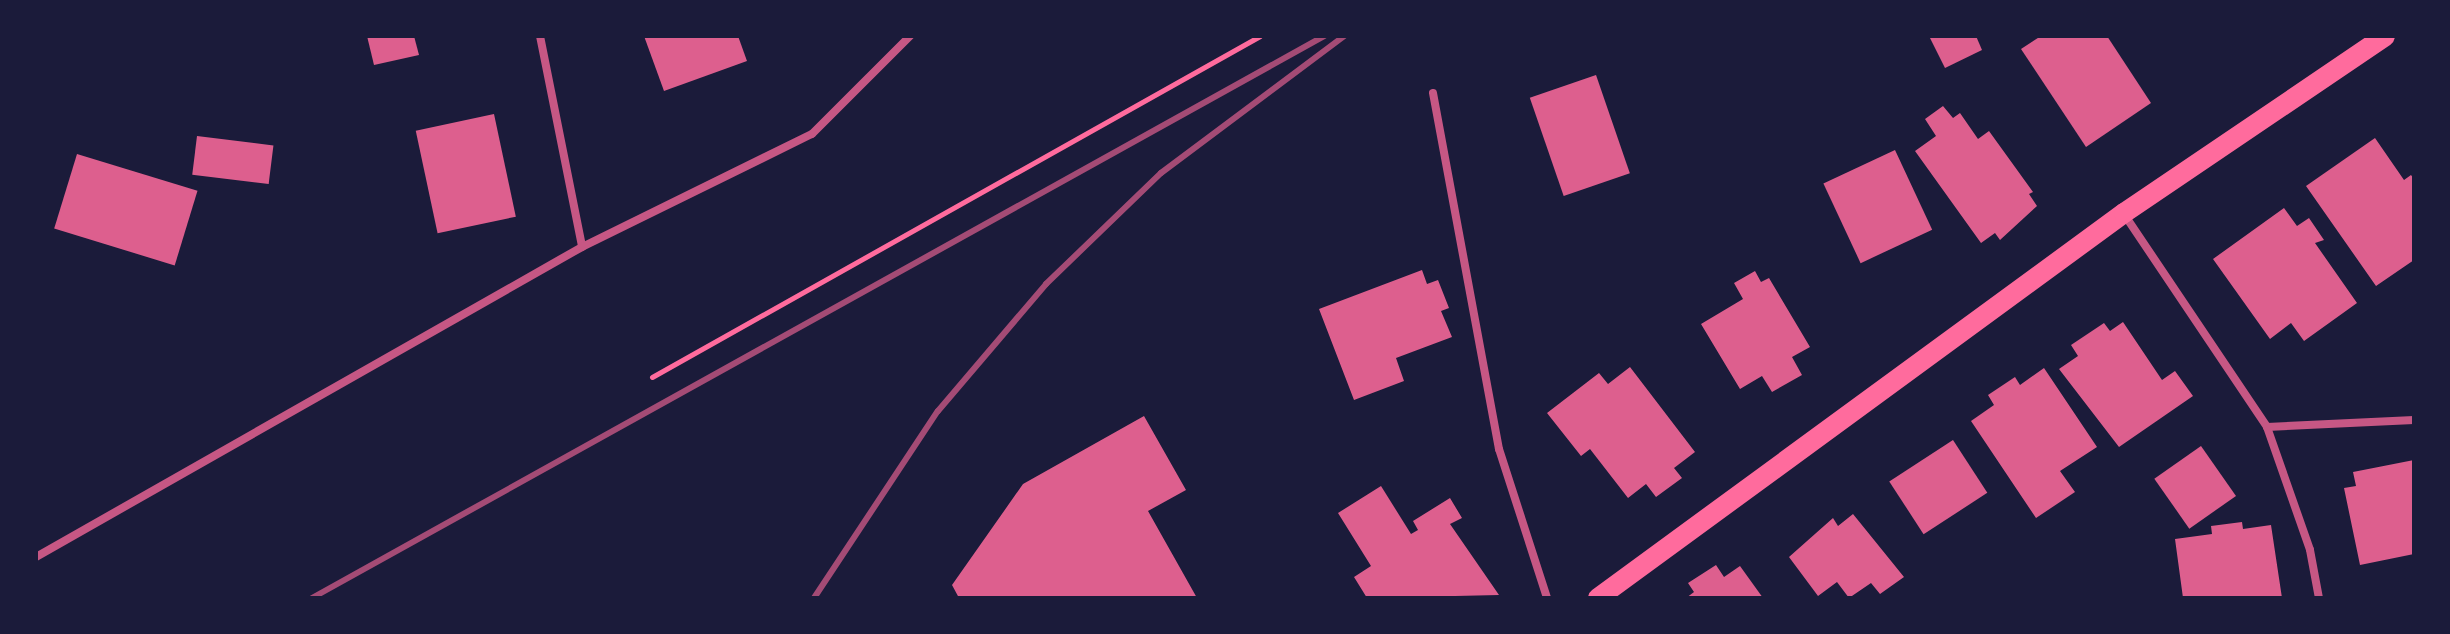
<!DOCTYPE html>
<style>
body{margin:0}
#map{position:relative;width:2450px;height:634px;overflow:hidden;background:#1b1b3a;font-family:"Source Sans 3",sans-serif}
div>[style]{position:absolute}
.building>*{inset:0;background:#dd5f8e;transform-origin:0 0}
.path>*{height:5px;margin:-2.5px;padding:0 2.5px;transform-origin:2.5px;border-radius:2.5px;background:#ff6b9d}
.minor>*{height:8px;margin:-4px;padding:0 4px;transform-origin:4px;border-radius:4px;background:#c65784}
.primary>*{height:20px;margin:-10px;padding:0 10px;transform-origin:10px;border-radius:10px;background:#ff6b9d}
.rail>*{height:6px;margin:-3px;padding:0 3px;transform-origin:3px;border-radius:3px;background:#a44b75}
span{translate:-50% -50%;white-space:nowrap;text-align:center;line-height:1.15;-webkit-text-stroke:8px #1b1b3a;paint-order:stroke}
.frame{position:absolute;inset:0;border:38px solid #1b1b3a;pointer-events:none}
</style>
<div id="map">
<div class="building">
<i style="clip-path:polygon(367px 36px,414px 36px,419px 55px,374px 65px)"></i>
<i style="clip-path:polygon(644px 36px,738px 36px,747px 61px,664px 91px)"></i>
<i style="clip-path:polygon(1929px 36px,1976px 36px,1982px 50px,1945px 68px)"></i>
<i style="clip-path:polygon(2041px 36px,2107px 36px,2151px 103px,2086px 147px,2021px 49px)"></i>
<i style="left:1596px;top:75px;width:104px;height:70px;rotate:71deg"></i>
<i style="clip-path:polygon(1943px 106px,1953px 118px,1960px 113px,1978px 139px,1989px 131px,2033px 192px,2029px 194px,2037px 206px,2000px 240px,1995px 233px,1981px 243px,1915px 151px,1936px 136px,1925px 119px)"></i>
<i style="left:494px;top:114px;width:105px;height:80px;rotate:78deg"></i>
<i style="left:197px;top:136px;width:77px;height:39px;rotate:7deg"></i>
<i style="clip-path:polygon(2375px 138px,2404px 180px,2411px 175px,2414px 179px,2414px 260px,2376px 286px,2306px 186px)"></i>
<i style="left:1895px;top:150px;width:88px;height:79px;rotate:65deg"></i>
<i style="left:77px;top:154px;width:126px;height:78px;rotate:17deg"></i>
<i style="clip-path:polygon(2284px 208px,2297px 226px,2309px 218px,2324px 240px,2315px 243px,2357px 303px,2304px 341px,2291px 323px,2270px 339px,2213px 259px)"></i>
<i style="clip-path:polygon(1422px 270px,1427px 284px,1438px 280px,1449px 308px,1441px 311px,1452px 337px,1396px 358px,1404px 381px,1354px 400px,1319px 309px)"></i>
<i style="clip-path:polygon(1755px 271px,1761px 282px,1769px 278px,1810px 347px,1792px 357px,1802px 375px,1772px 392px,1762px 376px,1740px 389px,1701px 324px,1743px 299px,1734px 283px)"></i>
<i style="clip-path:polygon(2123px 322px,2162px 380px,2175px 371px,2193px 396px,2119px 447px,2059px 369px,2078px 356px,2071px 345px,2104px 323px,2110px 331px)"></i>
<i style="clip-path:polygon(1630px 367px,1695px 452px,1674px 468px,1682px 478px,1656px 497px,1646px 484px,1628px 498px,1590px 449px,1581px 456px,1547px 413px,1599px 373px,1608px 384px)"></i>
<i style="clip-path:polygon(2044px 368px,2097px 447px,2060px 471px,2075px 492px,2036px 518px,1971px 421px,1994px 405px,1988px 395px,2015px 377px,2020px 385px)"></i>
<i style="clip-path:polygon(1144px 416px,1186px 490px,1148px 511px,1197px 598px,959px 598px,952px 585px,1023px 484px)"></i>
<i style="left:1953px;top:440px;width:63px;height:76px;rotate:57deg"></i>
<i style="left:2201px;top:446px;width:61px;height:57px;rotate:55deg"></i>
<i style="clip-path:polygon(2414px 460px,2414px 554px,2360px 565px,2344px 488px,2356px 486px,2353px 472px)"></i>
<i style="clip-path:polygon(1381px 486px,1411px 534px,1418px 530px,1413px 521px,1450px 498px,1462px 518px,1450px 524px,1499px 595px,1367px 598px,1354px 577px,1371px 566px,1338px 513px)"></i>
<i style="clip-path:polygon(1853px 514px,1904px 577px,1880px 594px,1871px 583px,1849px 598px,1837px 582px,1818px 596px,1789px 557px,1833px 518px,1838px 526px)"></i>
<i style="clip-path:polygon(2242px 522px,2243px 529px,2271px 525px,2282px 598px,2183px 598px,2175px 539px,2212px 534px,2211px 526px)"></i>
<i style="clip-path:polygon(1716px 565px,1724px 577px,1740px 566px,1763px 598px,1686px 598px,1694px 592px,1688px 583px)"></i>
</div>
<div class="path">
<i style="left:652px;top:377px;width:697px;rotate:-29.29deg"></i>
</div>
<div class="minor">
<i style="left:540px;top:36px;width:215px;rotate:78.7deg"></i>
<i style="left:1433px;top:93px;width:362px;rotate:79.5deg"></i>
<i style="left:1499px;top:449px;width:157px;rotate:72.1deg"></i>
<i style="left:2124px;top:214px;width:257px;rotate:56.1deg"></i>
<i style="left:2267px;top:427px;width:130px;rotate:70.7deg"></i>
<i style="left:2310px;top:550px;width:49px;rotate:79.4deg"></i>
<i style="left:2267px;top:427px;width:147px;rotate:-2.7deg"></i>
<i style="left:36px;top:557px;width:628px;rotate:-29.59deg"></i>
<i style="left:582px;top:247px;width:256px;rotate:-26.2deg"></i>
<i style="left:812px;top:134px;width:139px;rotate:-45deg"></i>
</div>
<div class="primary">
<i style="left:1598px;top:598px;width:652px;rotate:-36.2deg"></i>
<i style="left:2124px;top:213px;width:315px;rotate:-34.1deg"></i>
</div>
<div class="rail">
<i style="left:312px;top:598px;width:1158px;rotate:-29.04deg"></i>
<i style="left:814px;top:598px;width:224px;rotate:-56.5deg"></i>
<i style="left:938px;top:411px;width:167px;rotate:-49.6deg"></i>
<i style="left:1046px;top:284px;width:160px;rotate:-44deg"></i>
<i style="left:1161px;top:173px;width:229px;rotate:-36.8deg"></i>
</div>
<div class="frame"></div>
</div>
